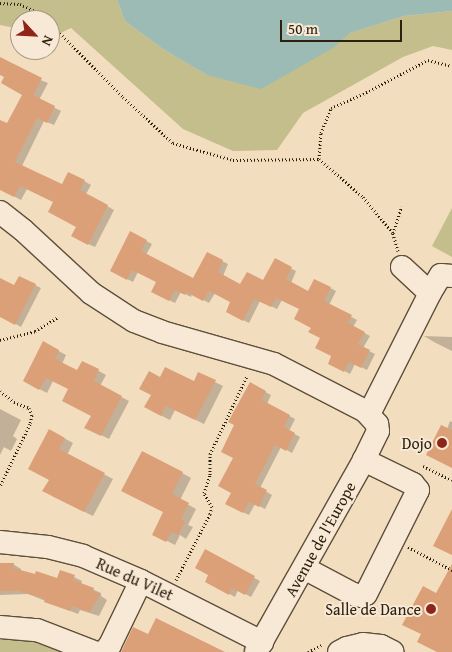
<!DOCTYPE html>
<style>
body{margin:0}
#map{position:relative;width:452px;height:652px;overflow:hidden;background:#f3ddbf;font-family:"Gentium Book Plus",serif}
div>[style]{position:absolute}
.green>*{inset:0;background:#c3be8c}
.water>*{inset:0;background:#9bbbb4}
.shadow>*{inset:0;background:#0003}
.building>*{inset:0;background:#dba078}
.path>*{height:3px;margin-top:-1.5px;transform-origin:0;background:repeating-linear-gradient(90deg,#2d200d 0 1px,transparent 0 3.5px)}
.roads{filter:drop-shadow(1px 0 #5e4f3a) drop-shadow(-1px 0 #5e4f3a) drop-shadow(0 1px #5e4f3a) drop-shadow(0 -1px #5e4f3a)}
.minor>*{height:22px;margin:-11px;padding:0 11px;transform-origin:11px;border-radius:11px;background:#f7e9d5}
.dots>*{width:14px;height:14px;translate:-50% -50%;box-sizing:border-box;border:2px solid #f7e9d5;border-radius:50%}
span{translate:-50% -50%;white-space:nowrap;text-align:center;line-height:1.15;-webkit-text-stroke:4px #f7e9d5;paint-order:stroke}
.poi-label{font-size:16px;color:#2d200d}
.right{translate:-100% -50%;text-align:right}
.street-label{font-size:16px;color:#2d200d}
.north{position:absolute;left:10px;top:10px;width:50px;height:50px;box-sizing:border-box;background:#f7e9d5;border:1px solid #a69985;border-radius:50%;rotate:115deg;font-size:14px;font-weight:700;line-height:20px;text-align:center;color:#2d200d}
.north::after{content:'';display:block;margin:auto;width:18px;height:22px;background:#8f2418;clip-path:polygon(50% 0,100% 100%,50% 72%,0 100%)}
.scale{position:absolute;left:280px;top:20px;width:122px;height:22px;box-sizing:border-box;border:2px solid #2d200d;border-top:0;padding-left:6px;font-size:15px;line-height:18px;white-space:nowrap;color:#2d200d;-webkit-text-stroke:4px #f7e9d5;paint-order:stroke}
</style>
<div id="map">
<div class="green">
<i style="clip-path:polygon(0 0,117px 0,125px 21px,163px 49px,207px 75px,332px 48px,350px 33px,404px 16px,452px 11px,452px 50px,433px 46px,403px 57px,303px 113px,277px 150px,233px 151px,183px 129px,71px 28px,50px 38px,50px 20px,20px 20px,20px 29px,0 25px)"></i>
<i style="clip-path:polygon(452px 208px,452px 257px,432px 246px)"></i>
<i style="clip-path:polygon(0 640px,36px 640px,74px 652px,0 652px)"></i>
</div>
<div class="water">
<i style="clip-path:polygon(117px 0,452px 0,452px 11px,404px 16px,350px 33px,333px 48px,261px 89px,207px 75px,163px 49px,125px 21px)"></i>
</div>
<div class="shadow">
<i style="clip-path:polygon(0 64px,48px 83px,39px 100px,61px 111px,54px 125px,44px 121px,22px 166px,62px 186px,84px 181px,91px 185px,86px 194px,114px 210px,95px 247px,79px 240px,77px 226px,54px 202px,27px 189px,21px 200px,0 189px,0 125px,8px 125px,23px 94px,0 73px)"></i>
<i style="clip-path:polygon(131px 233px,152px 244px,146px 255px,194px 280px,208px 254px,228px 264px,223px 276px,241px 285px,264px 282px,275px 260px,296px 271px,291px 283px,309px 292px,315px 280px,336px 291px,329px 305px,357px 320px,353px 327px,370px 336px,363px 348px,375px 354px,367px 370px,355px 364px,350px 374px,335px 366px,333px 356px,300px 309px,282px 300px,277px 309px,260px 301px,249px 323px,233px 315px,232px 302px,215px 293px,209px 303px,192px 294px,191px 297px,181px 292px,175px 303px,158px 295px,158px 282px,138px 272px,133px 282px,112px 271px)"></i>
<i style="clip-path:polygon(0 280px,14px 287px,35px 285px,41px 288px,21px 327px,0 315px)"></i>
<i style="clip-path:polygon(424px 336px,452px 337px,452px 351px,434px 342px)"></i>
<i style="clip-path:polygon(44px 343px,66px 355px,62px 364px,78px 372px,83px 362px,106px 375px,100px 386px,129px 401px,109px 439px,93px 431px,92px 416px,70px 389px,53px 381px,47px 393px,32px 385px)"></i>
<i style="clip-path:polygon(160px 378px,194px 383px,215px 382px,223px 386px,204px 424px,175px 410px,170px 420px,154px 412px)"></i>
<i style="clip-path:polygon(250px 384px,271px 395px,267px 404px,295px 419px,289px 431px,300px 437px,292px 453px,281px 447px,260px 488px,272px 495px,265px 509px,255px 504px,249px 515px,232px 507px,236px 425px)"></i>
<i style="clip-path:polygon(0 409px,21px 420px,13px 436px,17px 439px,11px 451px,4px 447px,0 455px)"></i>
<i style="clip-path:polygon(450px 421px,452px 422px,452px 468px,447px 429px)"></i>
<i style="clip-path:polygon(49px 430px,73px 443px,67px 455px,113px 479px,93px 516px,52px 496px)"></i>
<i style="clip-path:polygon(182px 473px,191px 478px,180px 500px,196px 509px,188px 525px,193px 527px,186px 539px,180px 535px,175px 545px,154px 534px,164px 512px,130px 495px)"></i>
<i style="clip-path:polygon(206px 551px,260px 581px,251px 597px,238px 590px,235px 597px,206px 581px,210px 575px)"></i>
<i style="clip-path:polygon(13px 564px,21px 569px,21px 571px,58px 580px,74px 577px,82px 581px,81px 584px,101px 593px,101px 596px,107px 600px,99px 616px,80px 610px,78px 614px,28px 594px,0 595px,0 565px)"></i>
</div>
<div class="building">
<i style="clip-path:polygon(0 57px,42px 78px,33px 95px,55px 106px,47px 123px,37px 118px,15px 162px,62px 184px,68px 172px,85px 180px,80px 190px,108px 205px,88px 245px,71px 236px,76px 227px,48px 212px,53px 202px,20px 186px,14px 197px,0 190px,0 120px,7px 123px,22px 95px,1px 83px,4px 77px,0 75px)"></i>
<i style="clip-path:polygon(130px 231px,147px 240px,141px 251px,193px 278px,207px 252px,223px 260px,218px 272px,240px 284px,247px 272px,263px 280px,275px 258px,292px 267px,286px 279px,308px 291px,314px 279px,331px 287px,324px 301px,352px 315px,348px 323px,365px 332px,358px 344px,370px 350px,361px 368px,349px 362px,344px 372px,328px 364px,331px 356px,315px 348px,320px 338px,308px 332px,311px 328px,294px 319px,299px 309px,276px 298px,271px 307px,254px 299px,243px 321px,226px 312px,230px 302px,209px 291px,203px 301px,186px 292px,185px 295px,175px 290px,169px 301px,151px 292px,156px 282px,132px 270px,127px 280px,110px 271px)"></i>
<i style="clip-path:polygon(19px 276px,36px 284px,15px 325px,0 317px,0 278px,14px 285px)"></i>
<i style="clip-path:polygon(43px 341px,59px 350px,55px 359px,77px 370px,82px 361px,99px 369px,94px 381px,122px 396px,101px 436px,84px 428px,91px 416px,62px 401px,68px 389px,46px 378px,39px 390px,23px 381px)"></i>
<i style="clip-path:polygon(165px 367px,194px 381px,198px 372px,216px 380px,195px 420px,166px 406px,161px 416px,144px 407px,151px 395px,139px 389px,149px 371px,160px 377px)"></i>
<i style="clip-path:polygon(250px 382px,266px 391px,262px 400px,290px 415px,284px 427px,295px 433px,286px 451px,275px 445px,255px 484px,267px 490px,259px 507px,249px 502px,243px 513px,225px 504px,231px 493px,218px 486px,233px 458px,221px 452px,234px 425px,228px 422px)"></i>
<i style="clip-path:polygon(441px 425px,452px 430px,452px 468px,426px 455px)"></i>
<i style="clip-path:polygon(49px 429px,65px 438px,59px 449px,105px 473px,84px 512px,42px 491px,49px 480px,28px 469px)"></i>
<i style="clip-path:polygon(142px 451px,183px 472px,172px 494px,189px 503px,181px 519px,185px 522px,178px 535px,171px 532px,166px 542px,152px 535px,163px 512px,121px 491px)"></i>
<i style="clip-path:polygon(452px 509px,452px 555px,433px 546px)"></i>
<i style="clip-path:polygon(205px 549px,255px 576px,245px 595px,232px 588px,229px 595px,205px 582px,208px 575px,195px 568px)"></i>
<i style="clip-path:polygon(0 563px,14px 563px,13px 568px,35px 574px,36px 571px,57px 578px,60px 570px,75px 575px,73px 580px,94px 588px,93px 591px,100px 594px,90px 612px,72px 606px,70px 611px,44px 602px,45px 599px,19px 591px,0 591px)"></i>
<i style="clip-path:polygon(452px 564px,452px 652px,437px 652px,417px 642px,421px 634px,402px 625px,423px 586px,436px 593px)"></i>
<i style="clip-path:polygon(156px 618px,162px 621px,225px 652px,121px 652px,133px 627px,148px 634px)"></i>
</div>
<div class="path">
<i style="left:0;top:3px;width:20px;rotate:3deg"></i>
<i style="left:20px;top:4px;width:19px;rotate:25deg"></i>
<i style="left:37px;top:12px;width:12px;rotate:42deg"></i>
<i style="left:50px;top:23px;width:104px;rotate:45.4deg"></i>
<i style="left:123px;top:97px;width:68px;rotate:42.6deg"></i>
<i style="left:173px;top:143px;width:62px;rotate:15.8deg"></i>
<i style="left:233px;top:160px;width:86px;rotate:-0.7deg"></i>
<i style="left:319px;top:159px;width:58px;rotate:40.8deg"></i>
<i style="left:363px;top:197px;width:47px;rotate:50.2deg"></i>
<i style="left:319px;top:159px;width:26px;rotate:-86deg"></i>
<i style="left:321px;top:133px;width:27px;rotate:-68deg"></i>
<i style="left:331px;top:108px;width:35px;rotate:-24deg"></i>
<i style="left:363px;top:94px;width:73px;rotate:-27.6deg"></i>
<i style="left:428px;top:60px;width:25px;rotate:14deg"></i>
<i style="left:398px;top:251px;width:19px;rotate:-106deg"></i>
<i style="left:393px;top:233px;width:28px;rotate:-72deg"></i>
<i style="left:0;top:340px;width:36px;rotate:-14deg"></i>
<i style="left:35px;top:331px;width:26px;rotate:-31deg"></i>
<i style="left:0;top:391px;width:18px;rotate:38deg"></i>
<i style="left:14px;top:402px;width:16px;rotate:22deg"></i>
<i style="left:29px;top:408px;width:8px;rotate:67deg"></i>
<i style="left:32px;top:415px;width:9px;rotate:103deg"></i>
<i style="left:30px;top:424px;width:69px;rotate:115.8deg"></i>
<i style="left:423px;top:466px;width:32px;rotate:26deg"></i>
<i style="left:408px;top:547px;width:50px;rotate:27.6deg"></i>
<i style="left:176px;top:580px;width:74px;rotate:-62.7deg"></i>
<i style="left:210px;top:514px;width:7px;rotate:-74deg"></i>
<i style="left:212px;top:507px;width:16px;rotate:-120deg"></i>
<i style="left:204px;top:493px;width:19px;rotate:-72deg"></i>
<i style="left:210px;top:475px;width:21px;rotate:-90deg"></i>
<i style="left:210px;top:454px;width:86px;rotate:-64.6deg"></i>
<i style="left:308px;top:652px;width:15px;rotate:-28deg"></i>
</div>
<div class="roads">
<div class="minor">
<i style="left:0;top:212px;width:29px;rotate:38deg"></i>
<i style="left:23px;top:230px;width:93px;rotate:42.8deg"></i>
<i style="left:91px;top:293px;width:51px;rotate:33.1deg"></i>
<i style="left:134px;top:321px;width:30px;rotate:21deg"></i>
<i style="left:162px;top:332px;width:116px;rotate:15.9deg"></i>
<i style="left:274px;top:364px;width:102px;rotate:27.3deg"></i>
<i style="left:365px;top:411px;width:18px;rotate:47deg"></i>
<i style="left:377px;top:424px;width:7px;rotate:82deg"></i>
<i style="left:378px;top:431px;width:32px;rotate:116deg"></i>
<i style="left:364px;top:460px;width:220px;rotate:119.4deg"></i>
<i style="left:402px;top:267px;width:38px;rotate:43deg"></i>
<i style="left:369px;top:414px;width:136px;rotate:-63.2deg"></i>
<i style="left:430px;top:293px;width:21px;rotate:-59deg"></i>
<i style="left:441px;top:275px;width:11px;rotate:5deg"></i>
<i style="left:0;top:542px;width:48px;rotate:5.9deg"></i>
<i style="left:48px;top:547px;width:36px;rotate:14deg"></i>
<i style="left:83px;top:556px;width:63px;rotate:23.3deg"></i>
<i style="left:141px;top:581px;width:136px;rotate:26.8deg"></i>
<i style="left:304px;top:568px;width:55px;rotate:28deg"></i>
<i style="left:353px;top:594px;width:9px;rotate:13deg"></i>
<i style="left:362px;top:596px;width:4px;rotate:-27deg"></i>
<i style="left:366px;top:594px;width:116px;rotate:-63.4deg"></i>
<i style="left:418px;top:490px;width:8px;rotate:-130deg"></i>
<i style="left:413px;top:484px;width:55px;rotate:-153.9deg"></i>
<i style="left:0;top:627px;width:37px;rotate:5deg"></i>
<i style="left:37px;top:630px;width:61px;rotate:21.1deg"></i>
<i style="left:104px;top:652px;width:9px;rotate:-49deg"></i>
<i style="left:110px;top:645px;width:71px;rotate:-64.2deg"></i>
<i style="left:339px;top:652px;width:9px;rotate:-27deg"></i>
<i style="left:347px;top:648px;width:16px;rotate:-14deg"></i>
<i style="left:363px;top:644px;width:18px;rotate:6deg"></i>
<i style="left:381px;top:646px;width:13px;rotate:27deg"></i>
</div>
</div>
<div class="dots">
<i style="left:442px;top:443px;background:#8f2418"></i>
<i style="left:431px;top:609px;background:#8f2418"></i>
</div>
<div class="poi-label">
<span class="right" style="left:432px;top:443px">Dojo</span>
<span class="right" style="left:421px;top:609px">Salle de Dance</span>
</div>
<div class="street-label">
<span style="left:320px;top:539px;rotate:-61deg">Avenue de l'Europe</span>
<span style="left:135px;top:579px;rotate:24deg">Rue du Vilet</span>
</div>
<div class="north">N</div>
<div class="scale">50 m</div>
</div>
